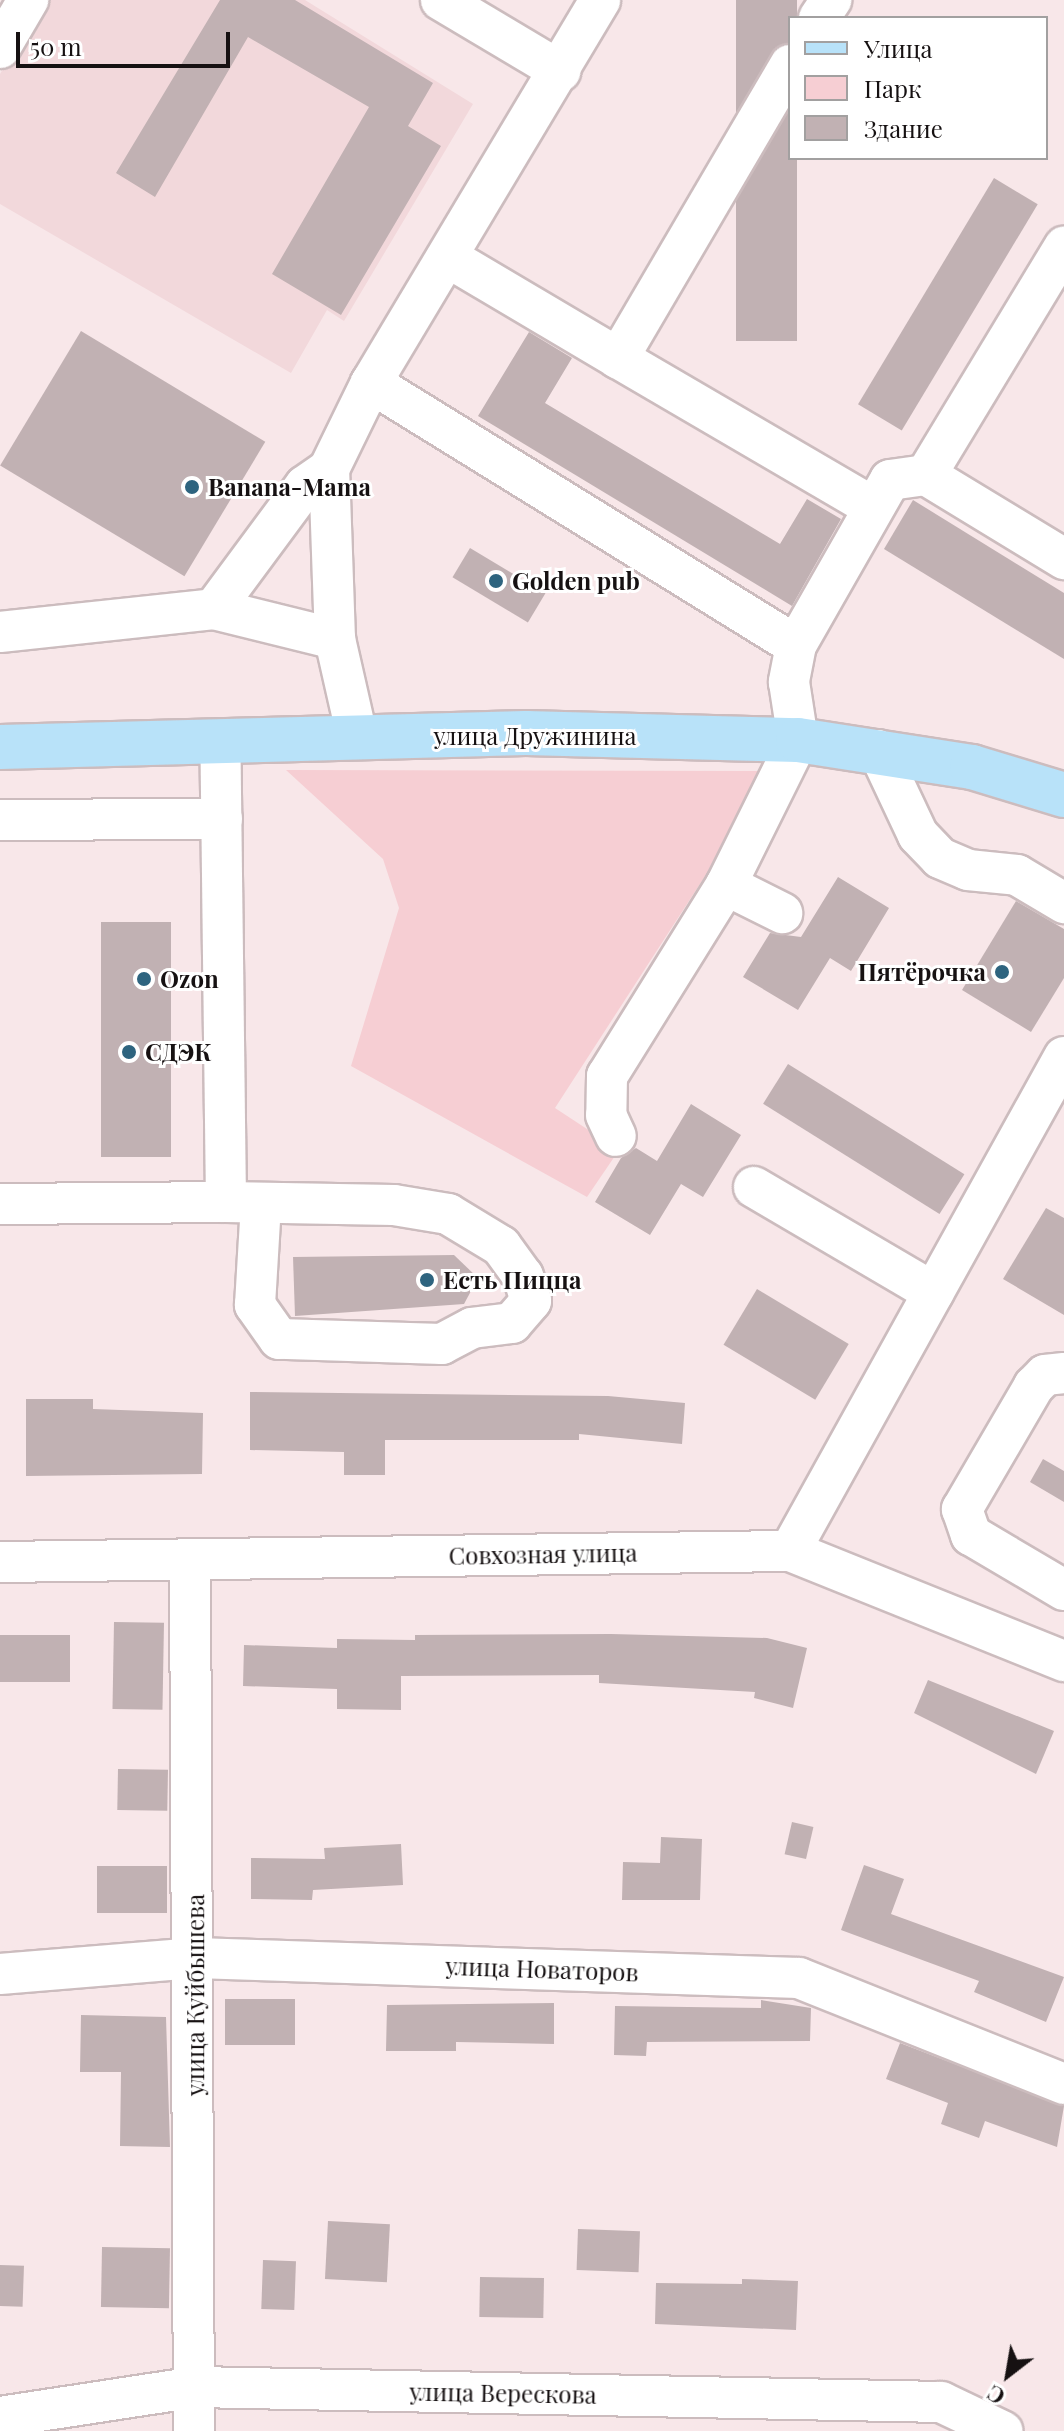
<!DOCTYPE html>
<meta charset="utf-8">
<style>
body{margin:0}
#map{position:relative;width:1064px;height:2431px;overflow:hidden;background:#f8e7e9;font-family:"Playfair Display",serif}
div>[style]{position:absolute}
.built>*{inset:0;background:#f2d8db}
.green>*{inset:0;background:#f6ced3}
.building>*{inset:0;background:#c1b1b3;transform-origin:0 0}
.roads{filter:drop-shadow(2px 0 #ccbcbe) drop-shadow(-2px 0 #ccbcbe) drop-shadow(0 2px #ccbcbe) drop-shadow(0 -2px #ccbcbe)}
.minor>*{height:40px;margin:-20px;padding:0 20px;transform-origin:20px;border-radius:20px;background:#fff}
.major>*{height:44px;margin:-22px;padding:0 22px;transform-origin:22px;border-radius:22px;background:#b8e2f9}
.dots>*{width:22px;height:22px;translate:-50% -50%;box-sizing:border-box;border:4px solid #fff;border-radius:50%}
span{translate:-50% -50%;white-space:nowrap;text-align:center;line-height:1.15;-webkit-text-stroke:6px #fff;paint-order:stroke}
.poi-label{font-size:24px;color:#161112;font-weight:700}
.left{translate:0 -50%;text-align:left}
.right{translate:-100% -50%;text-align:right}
.street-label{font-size:24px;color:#161112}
.legend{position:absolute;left:788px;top:16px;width:260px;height:144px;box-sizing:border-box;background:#fff;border:2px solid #a2a0a0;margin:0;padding:10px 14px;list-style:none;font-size:24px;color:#161112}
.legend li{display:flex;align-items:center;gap:16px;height:40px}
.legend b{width:40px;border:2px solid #a2a0a0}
.north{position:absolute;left:968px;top:2335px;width:80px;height:80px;-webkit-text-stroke:6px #fff;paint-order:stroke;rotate:211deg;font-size:22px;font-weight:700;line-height:32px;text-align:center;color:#161112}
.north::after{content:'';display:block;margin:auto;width:28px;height:36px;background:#161112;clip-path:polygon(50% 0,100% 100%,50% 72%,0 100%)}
.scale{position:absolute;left:16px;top:32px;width:214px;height:36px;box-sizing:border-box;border:4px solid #161112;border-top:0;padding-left:10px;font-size:24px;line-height:28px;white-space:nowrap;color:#161112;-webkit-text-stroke:6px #fff;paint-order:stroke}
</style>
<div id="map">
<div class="built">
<i style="clip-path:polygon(44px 0,305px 0,473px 104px,344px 321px,327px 310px,291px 373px,0 204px,0 74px)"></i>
</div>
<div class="green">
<i style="clip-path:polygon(286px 770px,773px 771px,555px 1108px,619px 1150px,587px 1197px,351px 1066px,399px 908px,383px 859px)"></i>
</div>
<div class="building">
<i style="clip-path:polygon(220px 0,295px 0,433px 83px,408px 126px,441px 146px,341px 315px,272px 274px,369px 107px,248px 37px,155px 197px,116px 173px)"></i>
<i style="left:736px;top:0;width:61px;height:341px"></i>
<i style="left:994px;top:178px;width:51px;height:264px;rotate:31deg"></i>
<i style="left:81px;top:331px;width:215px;height:157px;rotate:31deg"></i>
<i style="clip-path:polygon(529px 332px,572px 358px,545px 403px,780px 544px,807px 499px,841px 519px,792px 606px,478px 416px)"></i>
<i style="clip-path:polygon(913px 500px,1064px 593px,1064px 659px,884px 549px)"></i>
<i style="left:470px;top:548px;width:88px;height:34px;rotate:31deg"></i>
<i style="clip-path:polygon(838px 877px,889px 908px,851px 971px,830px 958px,798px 1010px,743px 977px,770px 933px,801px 937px)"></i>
<i style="clip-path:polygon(1016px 901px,1064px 929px,1064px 978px,1031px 1032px,962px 990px)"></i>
<i style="left:101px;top:922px;width:70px;height:235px"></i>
<i style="left:788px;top:1064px;width:208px;height:47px;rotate:32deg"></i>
<i style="clip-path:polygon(691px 1104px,741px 1135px,703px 1197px,681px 1184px,650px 1235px,595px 1202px,621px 1158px,636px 1148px,657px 1161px)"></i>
<i style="clip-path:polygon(1046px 1208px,1064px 1218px,1064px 1315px,1003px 1279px)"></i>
<i style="clip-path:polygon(454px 1255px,478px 1278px,464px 1304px,295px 1316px,293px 1257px)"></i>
<i style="left:757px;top:1289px;width:107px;height:65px;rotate:31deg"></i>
<i style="clip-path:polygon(250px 1392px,608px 1396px,685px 1403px,682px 1444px,579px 1434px,579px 1440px,385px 1440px,385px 1475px,344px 1475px,344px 1452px,250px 1450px)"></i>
<i style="clip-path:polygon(26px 1399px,93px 1399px,93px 1409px,203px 1413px,202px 1474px,26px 1476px)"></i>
<i style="clip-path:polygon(1043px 1459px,1064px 1471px,1064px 1502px,1030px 1482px)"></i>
<i style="left:114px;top:1622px;width:50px;height:87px;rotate:1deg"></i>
<i style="clip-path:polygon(611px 1634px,767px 1638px,807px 1648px,793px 1708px,754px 1698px,755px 1692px,599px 1683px,599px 1675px,401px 1676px,401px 1710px,337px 1709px,337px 1689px,243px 1686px,244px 1645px,337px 1648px,337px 1639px,415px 1640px,415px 1635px)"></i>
<i style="left:0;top:1635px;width:70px;height:47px"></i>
<i style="clip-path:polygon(928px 1680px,1054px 1731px,1036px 1774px,914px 1713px)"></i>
<i style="left:118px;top:1769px;width:50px;height:41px;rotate:1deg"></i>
<i style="left:792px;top:1822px;width:22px;height:33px;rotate:13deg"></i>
<i style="clip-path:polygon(661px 1837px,702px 1839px,700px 1900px,622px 1900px,623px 1862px,660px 1863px)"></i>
<i style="clip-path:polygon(401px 1844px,403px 1885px,313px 1890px,312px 1900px,251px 1899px,251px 1858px,325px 1859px,324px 1848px)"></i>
<i style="clip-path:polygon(864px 1865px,904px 1879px,891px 1914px,1064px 1977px,1046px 2022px,974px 1992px,979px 1981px,841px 1930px)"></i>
<i style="left:97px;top:1866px;width:70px;height:47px"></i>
<i style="left:225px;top:1999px;width:70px;height:46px"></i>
<i style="clip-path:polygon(761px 2000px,811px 2008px,810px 2041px,647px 2042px,646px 2056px,614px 2055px,615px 2006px,761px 2008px)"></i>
<i style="clip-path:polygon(554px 2003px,554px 2044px,456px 2042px,456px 2051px,386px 2051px,387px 2005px)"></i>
<i style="clip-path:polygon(81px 2015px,166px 2017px,170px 2147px,120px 2146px,121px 2072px,80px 2072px)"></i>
<i style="clip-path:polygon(900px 2043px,1064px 2106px,1057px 2147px,985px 2121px,979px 2138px,941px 2124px,948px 2103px,886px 2079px)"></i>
<i style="left:328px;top:2221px;width:62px;height:58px;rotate:3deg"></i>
<i style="left:578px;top:2229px;width:62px;height:41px;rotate:2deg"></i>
<i style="left:102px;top:2247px;width:68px;height:60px;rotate:1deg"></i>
<i style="left:263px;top:2260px;width:33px;height:49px;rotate:2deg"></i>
<i style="left:0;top:2265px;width:24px;height:41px;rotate:2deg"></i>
<i style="left:480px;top:2277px;width:64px;height:40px;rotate:1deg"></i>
<i style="clip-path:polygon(742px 2279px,798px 2281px,796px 2330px,655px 2324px,656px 2283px,742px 2284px)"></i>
</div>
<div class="roads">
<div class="minor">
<i style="left:441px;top:0;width:139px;rotate:30.8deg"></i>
<i style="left:819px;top:18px;width:22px;rotate:-56deg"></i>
<i style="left:0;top:48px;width:56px;rotate:-59.7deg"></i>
<i style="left:790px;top:65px;width:340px;rotate:120.4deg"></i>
<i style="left:618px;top:358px;width:295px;rotate:30.3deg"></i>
<i style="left:449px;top:258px;width:196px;rotate:30.6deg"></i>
<i style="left:371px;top:383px;width:499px;rotate:31.7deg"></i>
<i style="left:796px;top:645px;width:38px;rotate:101deg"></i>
<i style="left:789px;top:682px;width:59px;rotate:81.2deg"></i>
<i style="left:798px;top:740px;width:162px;rotate:116.4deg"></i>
<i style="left:726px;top:885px;width:225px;rotate:121.9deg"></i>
<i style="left:607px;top:1076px;width:39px;rotate:91deg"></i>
<i style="left:606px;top:1115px;width:23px;rotate:65deg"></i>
<i style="left:926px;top:475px;width:267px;rotate:-58.8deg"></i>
<i style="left:214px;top:609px;width:153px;rotate:-53.5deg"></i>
<i style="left:305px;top:486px;width:29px;rotate:-35deg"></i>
<i style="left:0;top:632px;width:215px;rotate:-6.1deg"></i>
<i style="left:214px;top:609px;width:125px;rotate:13.9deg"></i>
<i style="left:796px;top:645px;width:190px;rotate:-60.3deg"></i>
<i style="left:890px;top:480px;width:36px;rotate:-8deg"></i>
<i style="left:926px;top:475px;width:162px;rotate:31.3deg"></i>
<i style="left:357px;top:736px;width:99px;rotate:-102.8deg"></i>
<i style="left:335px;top:639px;width:170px;rotate:-92deg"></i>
<i style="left:329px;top:469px;width:96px;rotate:-64deg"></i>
<i style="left:371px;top:383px;width:446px;rotate:-59.1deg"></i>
<i style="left:878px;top:750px;width:94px;rotate:64.8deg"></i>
<i style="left:918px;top:835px;width:32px;rotate:46deg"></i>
<i style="left:940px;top:858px;width:30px;rotate:23deg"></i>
<i style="left:968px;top:870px;width:49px;rotate:5.8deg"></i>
<i style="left:1017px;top:875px;width:55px;rotate:30.8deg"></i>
<i style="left:0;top:820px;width:222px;rotate:-0.3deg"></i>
<i style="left:726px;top:885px;width:63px;rotate:26.6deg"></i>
<i style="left:754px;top:1187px;width:208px;rotate:30.4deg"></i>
<i style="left:226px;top:1202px;width:168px;rotate:1deg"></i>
<i style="left:394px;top:1205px;width:55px;rotate:9.5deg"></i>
<i style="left:448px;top:1214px;width:62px;rotate:31.1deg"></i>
<i style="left:501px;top:1246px;width:37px;rotate:54deg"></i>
<i style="left:523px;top:1276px;width:26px;rotate:72deg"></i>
<i style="left:531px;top:1301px;width:29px;rotate:131deg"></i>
<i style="left:512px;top:1323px;width:40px;rotate:172.9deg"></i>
<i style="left:472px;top:1328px;width:34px;rotate:152deg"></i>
<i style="left:442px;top:1344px;width:163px;rotate:-178.2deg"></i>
<i style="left:279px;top:1339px;width:42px;rotate:-125.2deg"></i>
<i style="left:255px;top:1305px;width:102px;rotate:-86.6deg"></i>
<i style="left:0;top:1204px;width:226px;rotate:-0.5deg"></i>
<i style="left:226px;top:1202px;width:461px;rotate:-90.7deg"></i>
<i style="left:1064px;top:1373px;width:19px;rotate:174deg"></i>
<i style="left:1045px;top:1375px;width:16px;rotate:135deg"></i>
<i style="left:1034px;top:1386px;width:143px;rotate:120.3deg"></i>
<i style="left:962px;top:1509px;width:28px;rotate:71deg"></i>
<i style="left:971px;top:1535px;width:108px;rotate:30.6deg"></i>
<i style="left:790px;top:1551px;width:565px;rotate:-60.98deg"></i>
<i style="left:190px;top:1559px;width:872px;rotate:89.74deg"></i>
<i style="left:0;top:1562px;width:790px;rotate:-0.8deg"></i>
<i style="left:790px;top:1551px;width:295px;rotate:21.9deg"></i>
<i style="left:0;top:1974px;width:197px;rotate:-4.7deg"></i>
<i style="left:196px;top:1958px;width:603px;rotate:1.9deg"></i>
<i style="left:799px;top:1978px;width:285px;rotate:21.8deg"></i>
<i style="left:0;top:2417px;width:197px;rotate:-8.7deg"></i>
<i style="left:195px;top:2387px;width:746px;rotate:1.15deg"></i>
<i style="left:941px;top:2402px;width:68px;rotate:25.4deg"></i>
</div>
<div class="major">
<i style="left:0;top:747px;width:526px;rotate:-1.52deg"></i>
<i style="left:526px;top:733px;width:272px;rotate:1.5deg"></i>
<i style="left:798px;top:740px;width:176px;rotate:8.8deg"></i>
<i style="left:972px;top:767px;width:96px;rotate:16.9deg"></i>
</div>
</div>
<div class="dots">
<i style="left:192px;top:487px;background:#2e647f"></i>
<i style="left:496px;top:581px;background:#2e647f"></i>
<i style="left:1002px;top:972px;background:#2e647f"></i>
<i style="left:144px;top:979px;background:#2e647f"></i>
<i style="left:129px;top:1052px;background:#2e647f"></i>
<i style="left:427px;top:1280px;background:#2e647f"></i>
</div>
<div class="poi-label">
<span class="left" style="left:208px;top:487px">Banana-Mama</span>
<span class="left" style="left:512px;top:581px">Golden pub</span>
<span class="right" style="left:986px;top:972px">Пятёрочка</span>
<span class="left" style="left:160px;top:979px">Ozon</span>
<span class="left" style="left:145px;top:1052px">СДЭК</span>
<span class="left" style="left:443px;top:1280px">Есть Пицца</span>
</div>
<div class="street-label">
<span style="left:535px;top:736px">улица Дружинина</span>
<span style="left:543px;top:1554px;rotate:-1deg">Совхозная улица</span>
<span style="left:542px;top:1969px;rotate:2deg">улица Новаторов</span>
<span style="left:195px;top:1995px;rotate:-90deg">улица Куйбышева</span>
<span style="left:503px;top:2393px;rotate:1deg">улица Верескова</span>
</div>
<ul class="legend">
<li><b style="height:10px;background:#b8e2f9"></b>Улица</li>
<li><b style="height:22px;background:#f6ced3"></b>Парк</li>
<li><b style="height:22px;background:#c1b1b3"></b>Здание</li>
</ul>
<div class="north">С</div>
<div class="scale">50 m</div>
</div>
